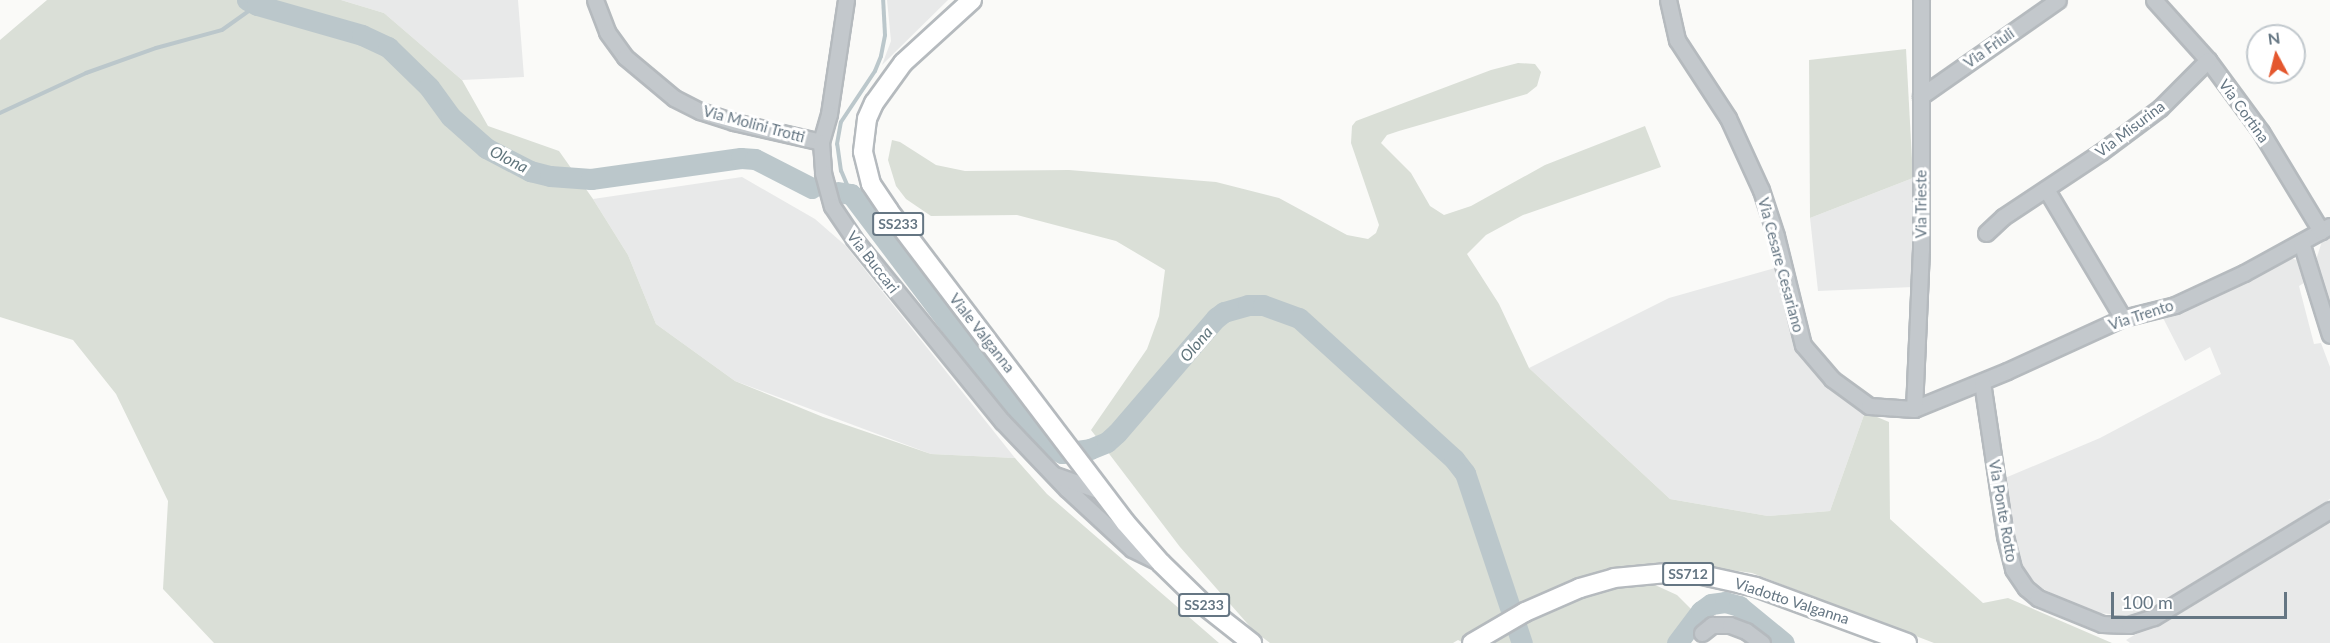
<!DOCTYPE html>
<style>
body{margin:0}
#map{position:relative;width:2330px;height:643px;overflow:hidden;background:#fafaf8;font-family:Lato,sans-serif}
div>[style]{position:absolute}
.built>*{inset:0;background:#e8e9e9}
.green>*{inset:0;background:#dadfd7}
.stream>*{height:4px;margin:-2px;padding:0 2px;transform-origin:2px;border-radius:2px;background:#bbc7cb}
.river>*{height:21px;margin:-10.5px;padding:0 10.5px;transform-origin:10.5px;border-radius:10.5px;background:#bbc7cb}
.roads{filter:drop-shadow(2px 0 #b5babe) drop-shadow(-2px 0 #b5babe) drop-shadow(0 2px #b5babe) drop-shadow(0 -2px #b5babe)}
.minor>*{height:15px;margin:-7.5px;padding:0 7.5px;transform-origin:7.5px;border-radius:7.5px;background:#c3c8cc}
.major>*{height:18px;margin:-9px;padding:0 9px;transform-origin:9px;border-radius:9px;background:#fff}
span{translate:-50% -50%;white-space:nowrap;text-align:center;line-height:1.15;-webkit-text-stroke:6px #fff;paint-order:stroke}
.shield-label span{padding:2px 4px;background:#fff;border:2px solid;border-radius:4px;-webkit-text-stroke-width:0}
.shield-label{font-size:14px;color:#657683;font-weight:700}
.street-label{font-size:15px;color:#657683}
.water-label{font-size:16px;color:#60757c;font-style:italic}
.north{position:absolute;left:2246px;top:24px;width:60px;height:60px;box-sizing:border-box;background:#fff;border:2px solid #c1c8cd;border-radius:50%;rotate:353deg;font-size:16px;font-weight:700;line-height:24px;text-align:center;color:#657683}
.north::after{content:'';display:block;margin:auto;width:21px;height:27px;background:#e4572e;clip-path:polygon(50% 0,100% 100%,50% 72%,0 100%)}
.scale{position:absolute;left:2111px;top:592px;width:176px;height:27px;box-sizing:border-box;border:3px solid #657683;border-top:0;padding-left:8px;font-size:18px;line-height:21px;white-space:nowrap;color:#657683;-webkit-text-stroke:4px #fff;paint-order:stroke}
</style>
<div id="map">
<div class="built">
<i style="clip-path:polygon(341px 0,518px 0,524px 77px,462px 80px,384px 13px)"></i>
<i style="clip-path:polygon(887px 0,948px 0,882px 65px,891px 41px)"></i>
<i style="clip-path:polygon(742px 177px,815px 219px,846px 246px,1015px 458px,931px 454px,735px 381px,656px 324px,628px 255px,593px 199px)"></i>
<i style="clip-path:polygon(1913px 178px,1913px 287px,1818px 291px,1810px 218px)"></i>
<i style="clip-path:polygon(2330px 233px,2330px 311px,2316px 260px,2323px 238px)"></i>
<i style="clip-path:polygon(2287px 257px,2300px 261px,2304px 283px,2299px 286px,2314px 344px,2321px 343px,2330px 367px,2330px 499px,2156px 607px,2129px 616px,2090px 612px,2043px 589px,2018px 566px,2005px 478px,2100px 438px,2221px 374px,2210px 347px,2185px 361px,2161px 314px,2176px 311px,2204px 300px)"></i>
<i style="clip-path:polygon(1775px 268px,1798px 348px,1822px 382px,1865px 412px,1830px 511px,1768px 516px,1670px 499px,1529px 368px,1669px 298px)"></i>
<i style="clip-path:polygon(2330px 520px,2330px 643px,2130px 643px,2126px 640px)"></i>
</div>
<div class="green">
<i style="clip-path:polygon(47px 0,341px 0,384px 13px,462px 80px,488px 126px,559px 151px,593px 199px,628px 255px,656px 324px,735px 381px,823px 417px,931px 454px,1015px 458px,1047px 494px,1219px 643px,214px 643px,163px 589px,168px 501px,116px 394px,73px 340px,0 317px,0 40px)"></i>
<i style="clip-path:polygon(1906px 49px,1913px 178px,1810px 218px,1809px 60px)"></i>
<i style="clip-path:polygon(1518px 63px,1535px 64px,1541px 72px,1537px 86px,1527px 94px,1399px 131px,1387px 135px,1381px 143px,1411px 173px,1430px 206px,1444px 215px,1471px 206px,1545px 165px,1645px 126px,1661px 167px,1523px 215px,1486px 235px,1467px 254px,1499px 304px,1529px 368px,1670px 499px,1768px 516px,1830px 511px,1865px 412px,1889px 422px,1890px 519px,1983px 603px,2008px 598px,2112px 643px,1934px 643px,1752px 573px,1677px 563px,1620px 569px,1677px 595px,1706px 624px,1688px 643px,1464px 643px,1458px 640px,1453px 643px,1270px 643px,1253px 630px,1180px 547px,1091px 430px,1147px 349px,1159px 316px,1165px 270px,1116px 241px,1017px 215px,931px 216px,906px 199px,896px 186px,888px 160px,892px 140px,900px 142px,936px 165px,965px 171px,1069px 170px,1216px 182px,1279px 198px,1347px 235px,1368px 239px,1376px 233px,1379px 225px,1351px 143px,1352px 126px,1356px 121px,1491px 70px)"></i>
</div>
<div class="stream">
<i style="left:0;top:113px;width:95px;rotate:-24.9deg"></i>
<i style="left:86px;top:73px;width:74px;rotate:-19.7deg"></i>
<i style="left:156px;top:48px;width:68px;rotate:-15.3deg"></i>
<i style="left:222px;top:30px;width:43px;rotate:-35.5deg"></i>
<i style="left:851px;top:194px;width:25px;rotate:-113deg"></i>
<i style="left:841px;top:171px;width:27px;rotate:-98deg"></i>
<i style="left:837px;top:144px;width:22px;rotate:-80deg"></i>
<i style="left:841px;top:122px;width:61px;rotate:-56.3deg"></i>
<i style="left:875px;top:71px;width:16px;rotate:-68deg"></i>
<i style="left:881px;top:56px;width:21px;rotate:-79deg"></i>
<i style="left:885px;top:35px;width:35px;rotate:-93deg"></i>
</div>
<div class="river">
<i style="left:247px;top:0;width:11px;rotate:27deg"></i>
<i style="left:257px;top:5px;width:109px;rotate:15.9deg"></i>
<i style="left:362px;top:35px;width:29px;rotate:25deg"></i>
<i style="left:388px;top:47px;width:57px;rotate:44.3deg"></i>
<i style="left:429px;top:87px;width:37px;rotate:54deg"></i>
<i style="left:451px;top:117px;width:47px;rotate:41.5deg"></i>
<i style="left:486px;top:148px;width:50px;rotate:27.6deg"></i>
<i style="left:530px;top:171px;width:21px;rotate:14deg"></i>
<i style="left:550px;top:176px;width:41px;rotate:4.2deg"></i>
<i style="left:591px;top:179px;width:151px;rotate:-8deg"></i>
<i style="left:741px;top:158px;width:14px;rotate:4deg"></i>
<i style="left:755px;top:159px;width:64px;rotate:27deg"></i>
<i style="left:838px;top:192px;width:13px;rotate:9deg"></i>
<i style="left:851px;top:194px;width:302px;rotate:52.9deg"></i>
<i style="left:1033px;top:435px;width:34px;rotate:32deg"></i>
<i style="left:1062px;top:453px;width:28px;rotate:-8deg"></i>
<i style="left:1090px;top:449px;width:18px;rotate:-22deg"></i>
<i style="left:1107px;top:442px;width:13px;rotate:-42deg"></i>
<i style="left:1117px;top:433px;width:152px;rotate:-49.3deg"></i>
<i style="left:1216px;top:318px;width:10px;rotate:-37deg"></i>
<i style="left:1224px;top:312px;width:25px;rotate:-16deg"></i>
<i style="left:1248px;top:305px;width:15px"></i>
<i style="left:1263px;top:305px;width:38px;rotate:20deg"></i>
<i style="left:1299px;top:318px;width:210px;rotate:42.3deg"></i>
<i style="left:1454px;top:459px;width:18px;rotate:52deg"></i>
<i style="left:1465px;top:473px;width:179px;rotate:71.5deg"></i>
<i style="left:1677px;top:643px;width:40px;rotate:-53deg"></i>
<i style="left:1701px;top:611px;width:12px;rotate:-35deg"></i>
<i style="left:1711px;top:604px;width:14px;rotate:-8deg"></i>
<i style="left:1725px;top:602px;width:15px;rotate:16deg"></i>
<i style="left:1739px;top:606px;width:58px;rotate:39.4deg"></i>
</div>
<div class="roads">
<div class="minor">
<i style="left:595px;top:0;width:34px;rotate:69deg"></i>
<i style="left:607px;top:32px;width:31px;rotate:54deg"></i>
<i style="left:625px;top:57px;width:64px;rotate:39.9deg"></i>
<i style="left:674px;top:98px;width:29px;rotate:27deg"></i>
<i style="left:700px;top:111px;width:36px;rotate:18deg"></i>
<i style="left:734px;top:122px;width:89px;rotate:12.9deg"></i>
<i style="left:846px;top:0;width:115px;rotate:98.5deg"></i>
<i style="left:829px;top:114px;width:29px;rotate:106deg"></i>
<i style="left:821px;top:142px;width:31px;rotate:86deg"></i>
<i style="left:823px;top:173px;width:34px;rotate:75deg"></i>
<i style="left:832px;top:206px;width:40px;rotate:56deg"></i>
<i style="left:854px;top:239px;width:235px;rotate:50.9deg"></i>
<i style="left:1002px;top:421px;width:94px;rotate:46.3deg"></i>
<i style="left:1067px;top:489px;width:88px;rotate:42.7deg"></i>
<i style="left:1132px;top:549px;width:32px;rotate:26deg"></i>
<i style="left:1668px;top:0;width:41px;rotate:77.3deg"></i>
<i style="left:1677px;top:40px;width:93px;rotate:56.8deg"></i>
<i style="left:1728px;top:118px;width:79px;rotate:65.4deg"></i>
<i style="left:1761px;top:190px;width:48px;rotate:71.9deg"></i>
<i style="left:1776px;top:236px;width:112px;rotate:76.1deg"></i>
<i style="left:1803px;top:345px;width:45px;rotate:49.5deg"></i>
<i style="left:1832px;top:379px;width:46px;rotate:36.1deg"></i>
<i style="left:1869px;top:406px;width:45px;rotate:3.8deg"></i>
<i style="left:1914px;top:409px;width:100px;rotate:-22.2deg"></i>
<i style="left:2007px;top:371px;width:128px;rotate:-24.6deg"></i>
<i style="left:2123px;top:318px;width:54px;rotate:-14deg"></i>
<i style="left:2175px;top:305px;width:76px;rotate:-24.9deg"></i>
<i style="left:2244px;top:273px;width:98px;rotate:-28.7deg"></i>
<i style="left:2154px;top:0;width:81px;rotate:48deg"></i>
<i style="left:2208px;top:60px;width:89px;rotate:53.6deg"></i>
<i style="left:2261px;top:132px;width:116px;rotate:58.8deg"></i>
<i style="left:1921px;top:96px;width:167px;rotate:-35deg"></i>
<i style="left:2046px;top:189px;width:150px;rotate:59.2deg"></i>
<i style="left:1986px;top:233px;width:23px;rotate:-43deg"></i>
<i style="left:2003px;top:217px;width:118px;rotate:-33.6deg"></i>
<i style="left:2101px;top:152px;width:74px;rotate:-36.7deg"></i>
<i style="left:2160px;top:108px;width:68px;rotate:-45deg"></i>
<i style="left:2301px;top:242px;width:97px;rotate:72.7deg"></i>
<i style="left:1982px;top:382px;width:156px;rotate:81.5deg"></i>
<i style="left:2005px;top:536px;width:34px;rotate:76deg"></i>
<i style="left:2013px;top:569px;width:23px;rotate:56deg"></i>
<i style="left:2026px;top:588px;width:16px;rotate:40deg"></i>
<i style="left:2038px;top:598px;width:69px;rotate:22.1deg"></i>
<i style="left:2102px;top:624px;width:27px;rotate:2deg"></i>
<i style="left:2129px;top:625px;width:26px;rotate:-18deg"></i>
<i style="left:2154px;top:617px;width:206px;rotate:-31.3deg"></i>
<i style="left:1914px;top:409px;width:160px;rotate:-87.5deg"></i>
<i style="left:1921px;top:249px;width:249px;rotate:-90deg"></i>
<i style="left:1055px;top:475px;width:51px;rotate:19.5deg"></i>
<i style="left:1702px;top:633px;width:13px;rotate:-39deg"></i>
<i style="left:1712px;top:625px;width:18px"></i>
<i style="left:1730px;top:625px;width:17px;rotate:21deg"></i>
<i style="left:1746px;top:631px;width:20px;rotate:37deg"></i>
</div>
<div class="major">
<i style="left:972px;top:0;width:93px;rotate:137.6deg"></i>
<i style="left:903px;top:63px;width:49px;rotate:125.9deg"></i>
<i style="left:874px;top:103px;width:17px;rotate:114deg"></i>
<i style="left:867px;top:119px;width:33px;rotate:97deg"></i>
<i style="left:863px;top:152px;width:33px;rotate:76deg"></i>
<i style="left:871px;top:184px;width:32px;rotate:56deg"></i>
<i style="left:889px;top:211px;width:390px;rotate:52.8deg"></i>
<i style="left:1125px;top:522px;width:55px;rotate:48.7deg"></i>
<i style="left:1161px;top:563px;width:62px;rotate:44.3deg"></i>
<i style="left:1205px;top:606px;width:60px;rotate:38.2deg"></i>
<i style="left:1472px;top:643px;width:61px;rotate:-30.3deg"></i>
<i style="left:1525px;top:612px;width:60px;rotate:-23.6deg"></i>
<i style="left:1580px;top:588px;width:35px;rotate:-16deg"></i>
<i style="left:1614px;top:578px;width:53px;rotate:-5.4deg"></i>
<i style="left:1667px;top:573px;width:35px;rotate:3deg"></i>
<i style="left:1702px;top:575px;width:55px;rotate:12.5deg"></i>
<i style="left:1756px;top:587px;width:161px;rotate:20.3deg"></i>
</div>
</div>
<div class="shield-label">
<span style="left:898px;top:224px">SS233</span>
<span style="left:1688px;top:574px">SS712</span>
<span style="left:1204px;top:605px">SS233</span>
</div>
<div class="street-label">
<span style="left:1989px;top:48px;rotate:-35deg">Via Friuli</span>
<span style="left:2244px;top:111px;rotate:54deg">Via Cortina</span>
<span style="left:754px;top:124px;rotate:15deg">Via Molini Trotti</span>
<span style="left:2130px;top:129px;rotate:-37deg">Via Misurina</span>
<span style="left:1921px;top:204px;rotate:-90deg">Via Trieste</span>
<span style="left:873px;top:262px;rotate:52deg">Via Buccari</span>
<span style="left:1781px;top:265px;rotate:75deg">Via Cesare Cesariano</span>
<span style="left:2141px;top:315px;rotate:-18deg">Via Trento</span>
<span style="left:982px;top:333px;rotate:52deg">Viale Valganna</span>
<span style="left:2003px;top:511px;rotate:80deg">Via Ponte Rotto</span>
<span style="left:1792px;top:601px;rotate:18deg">Viadotto Valganna</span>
</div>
<div class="water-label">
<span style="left:509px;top:159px;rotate:27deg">Olona</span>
<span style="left:1196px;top:344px;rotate:-49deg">Olona</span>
</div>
<div class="north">N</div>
<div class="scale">100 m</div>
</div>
